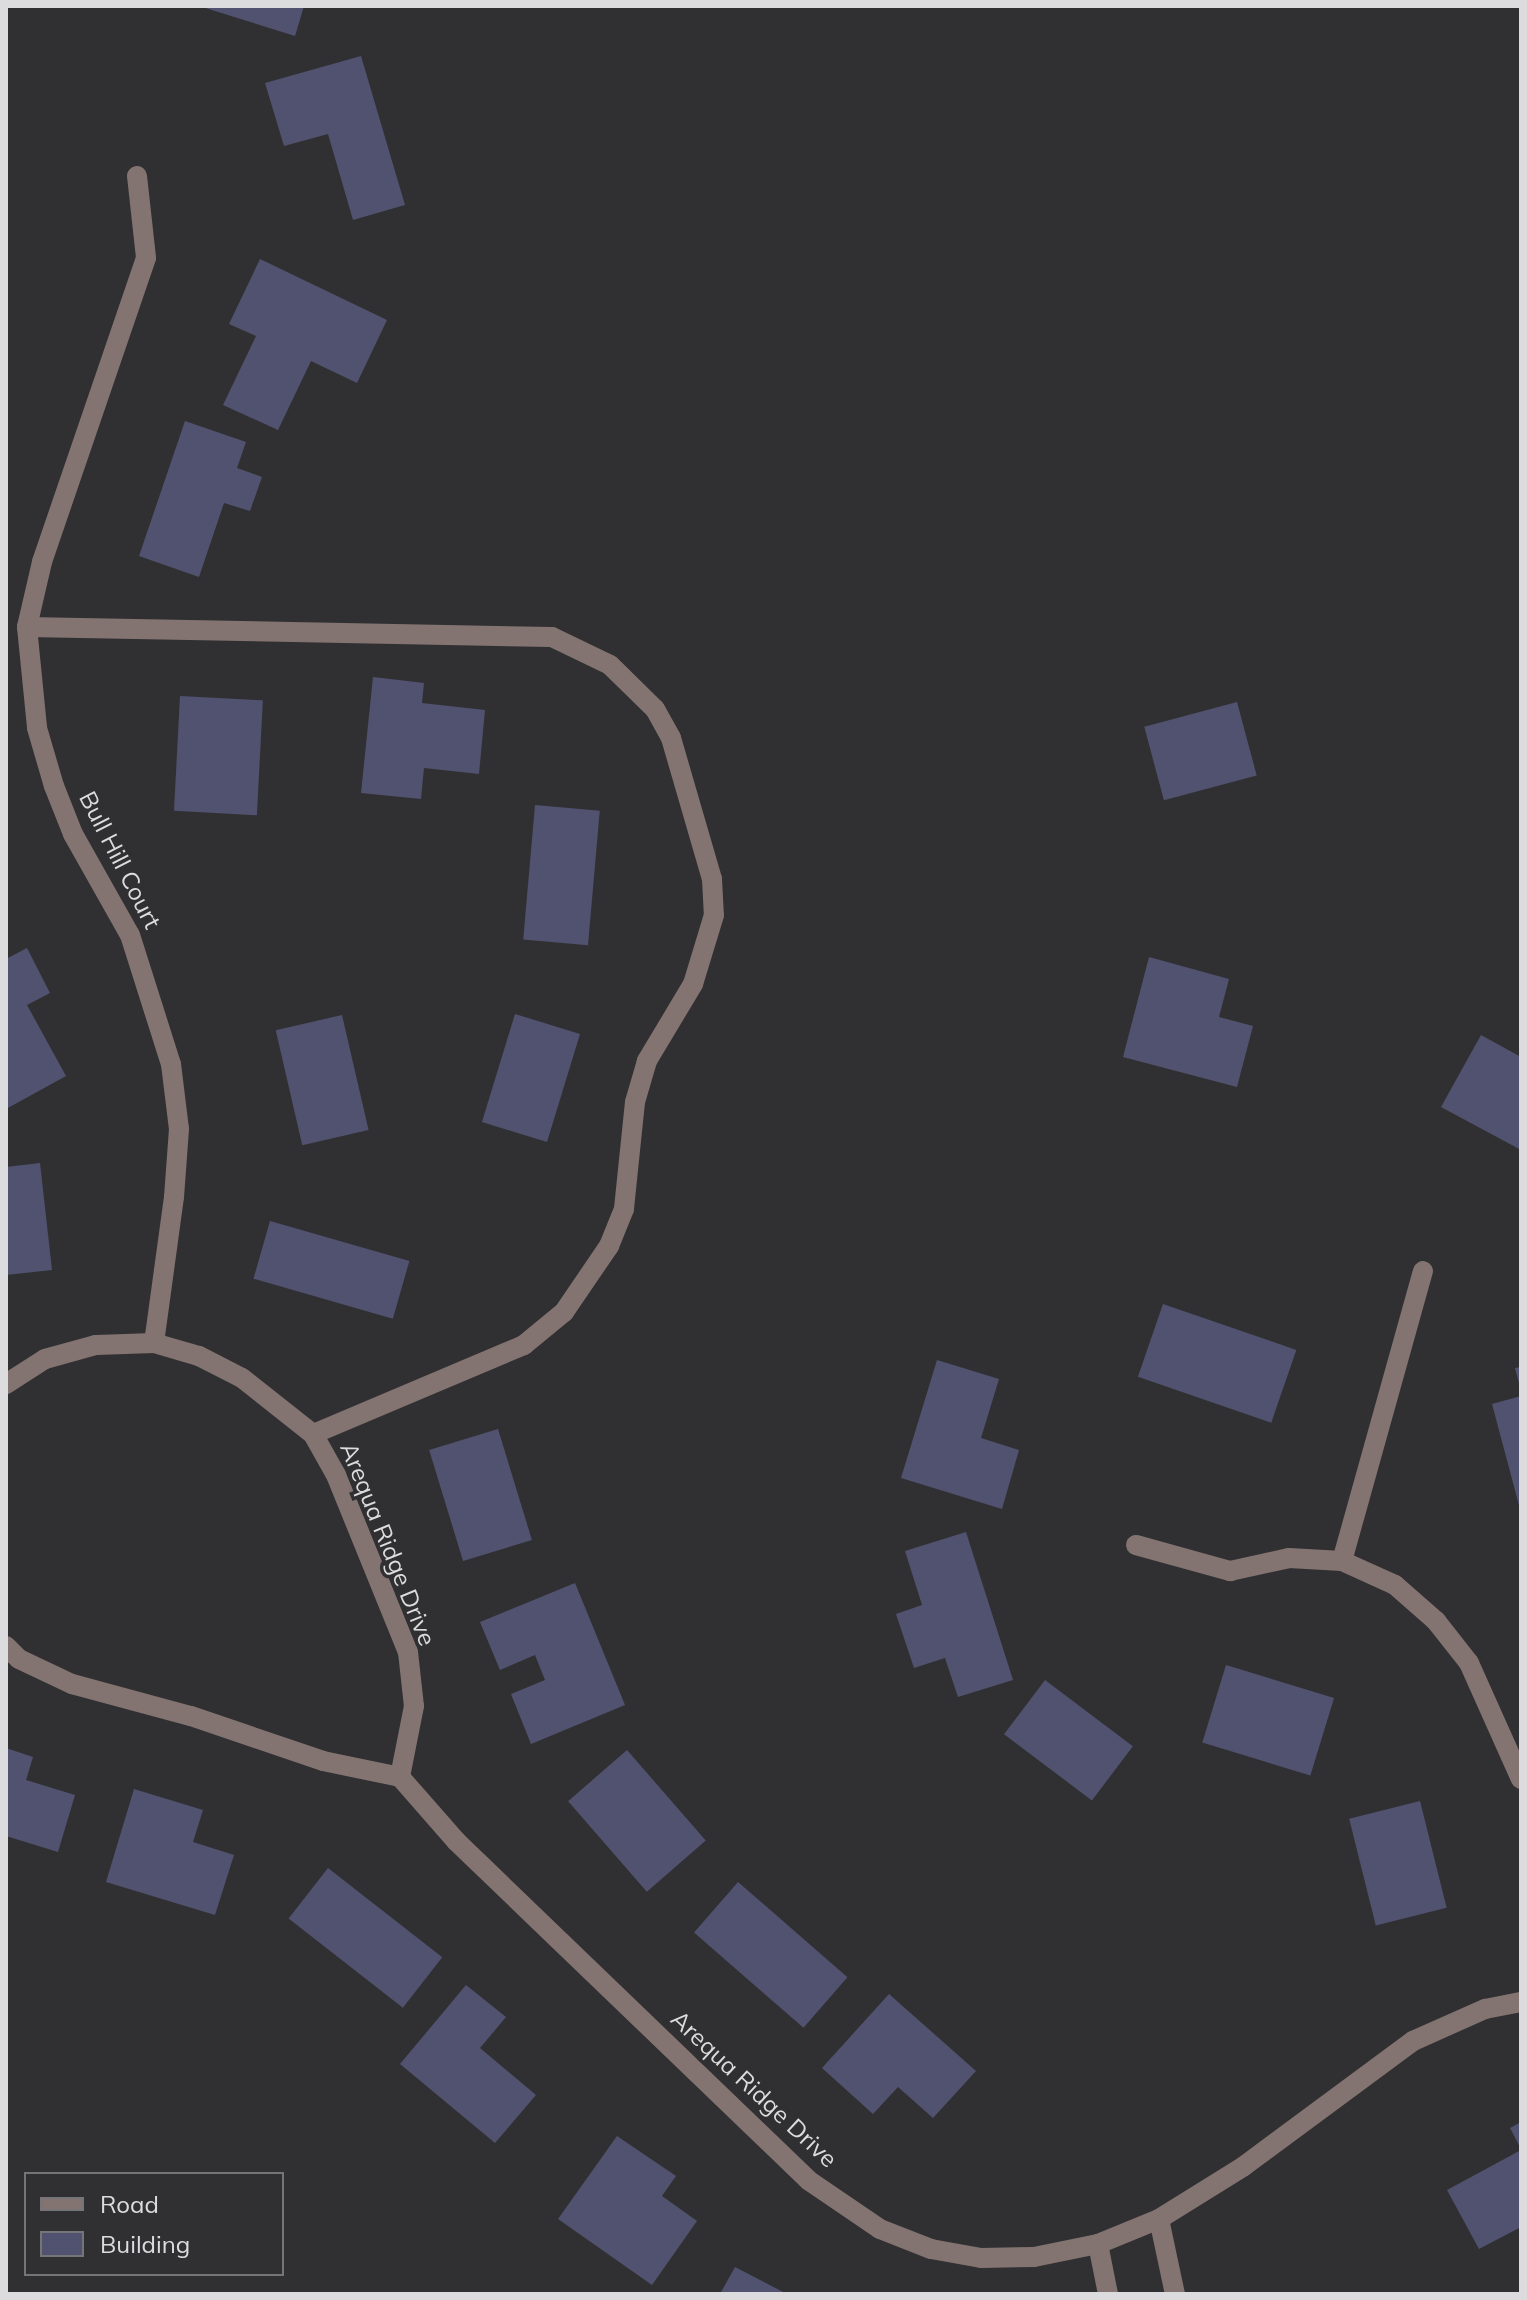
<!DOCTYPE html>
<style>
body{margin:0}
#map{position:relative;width:1527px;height:2300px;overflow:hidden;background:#303033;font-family:Mulish,sans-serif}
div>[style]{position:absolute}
.building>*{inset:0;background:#51526f;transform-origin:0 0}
.minor>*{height:20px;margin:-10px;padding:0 10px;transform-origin:10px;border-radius:10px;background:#847471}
span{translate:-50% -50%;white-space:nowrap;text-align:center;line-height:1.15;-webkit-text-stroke:7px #303033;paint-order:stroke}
.street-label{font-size:24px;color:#dcdcde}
.frame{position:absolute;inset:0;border:8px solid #dcdcde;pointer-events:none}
.legend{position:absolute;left:24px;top:2172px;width:260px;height:104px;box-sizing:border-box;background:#303033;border:2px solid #757577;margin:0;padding:10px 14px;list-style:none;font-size:24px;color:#dcdcde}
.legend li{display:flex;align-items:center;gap:16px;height:40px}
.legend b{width:40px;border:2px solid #757577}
</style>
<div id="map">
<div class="building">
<i style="clip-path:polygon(199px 6px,304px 6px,295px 36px)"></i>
<i style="clip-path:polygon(361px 56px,405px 205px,353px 220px,328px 134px,284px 146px,265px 83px)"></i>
<i style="clip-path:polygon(260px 259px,387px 320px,357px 383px,311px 361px,278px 430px,223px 405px,256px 336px,229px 324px)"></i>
<i style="clip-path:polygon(185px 421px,246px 442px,237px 468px,262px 477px,250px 511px,224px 503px,199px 577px,139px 556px)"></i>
<i style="clip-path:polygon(373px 677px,424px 683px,422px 703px,485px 710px,479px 774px,424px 768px,421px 799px,361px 793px)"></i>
<i style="left:180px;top:696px;width:83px;height:115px;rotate:3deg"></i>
<i style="left:1237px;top:702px;width:76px;height:96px;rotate:75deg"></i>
<i style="left:535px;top:805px;width:65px;height:135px;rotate:5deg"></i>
<i style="clip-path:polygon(27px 948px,50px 993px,27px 1005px,66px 1076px,6px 1109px,6px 959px)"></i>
<i style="clip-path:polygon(1149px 957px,1229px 979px,1219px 1017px,1253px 1026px,1237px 1087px,1123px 1057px)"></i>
<i style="left:515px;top:1014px;width:68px;height:113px;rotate:17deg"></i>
<i style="left:342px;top:1015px;width:118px;height:68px;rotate:77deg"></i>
<i style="clip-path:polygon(1481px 1035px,1521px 1057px,1521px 1150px,1441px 1107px)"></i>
<i style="clip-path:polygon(40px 1163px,52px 1270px,6px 1275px,6px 1167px)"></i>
<i style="left:270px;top:1221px;width:145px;height:60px;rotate:16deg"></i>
<i style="left:1163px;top:1304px;width:141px;height:77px;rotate:19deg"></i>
<i style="clip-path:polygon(937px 1360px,999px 1379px,981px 1438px,1019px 1450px,1002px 1509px,901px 1478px)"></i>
<i style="clip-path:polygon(1521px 1367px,1521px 1387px,1520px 1387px,1515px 1368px)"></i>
<i style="clip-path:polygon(1521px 1396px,1521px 1509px,1520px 1509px,1492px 1404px)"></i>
<i style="left:498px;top:1429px;width:116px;height:72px;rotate:73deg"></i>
<i style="clip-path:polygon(966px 1532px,1013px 1680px,958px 1697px,945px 1658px,914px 1668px,896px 1614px,922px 1605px,905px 1551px)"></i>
<i style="clip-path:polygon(575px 1583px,625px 1705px,531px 1744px,511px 1694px,545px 1680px,535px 1655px,500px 1670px,480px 1622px)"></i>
<i style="left:1226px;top:1665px;width:113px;height:81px;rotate:17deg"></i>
<i style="left:1045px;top:1680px;width:110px;height:68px;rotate:37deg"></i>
<i style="clip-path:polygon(6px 1748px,33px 1757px,26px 1780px,75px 1795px,58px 1852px,6px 1836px)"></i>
<i style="left:627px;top:1750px;width:120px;height:78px;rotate:49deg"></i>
<i style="clip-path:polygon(134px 1789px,203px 1810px,193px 1842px,234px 1855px,215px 1915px,106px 1882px)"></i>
<i style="left:1420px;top:1801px;width:110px;height:73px;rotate:76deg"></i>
<i style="left:328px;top:1868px;width:145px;height:64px;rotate:38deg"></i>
<i style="left:738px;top:1882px;width:145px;height:67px;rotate:41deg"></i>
<i style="clip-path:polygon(466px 1985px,506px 2017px,480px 2048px,536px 2095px,495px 2143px,400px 2064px)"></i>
<i style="clip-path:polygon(889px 1994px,976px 2071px,933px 2118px,898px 2087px,873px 2114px,822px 2068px)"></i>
<i style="clip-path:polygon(1521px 2122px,1521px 2149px,1510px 2128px)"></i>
<i style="clip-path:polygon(617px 2136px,676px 2176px,662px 2196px,697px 2221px,652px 2285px,558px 2219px)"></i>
<i style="clip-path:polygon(1521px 2150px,1521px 2227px,1479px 2249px,1447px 2190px)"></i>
<i style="clip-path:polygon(735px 2267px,787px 2294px,720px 2294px)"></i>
</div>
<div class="minor">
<i style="left:137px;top:176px;width:82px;rotate:83.7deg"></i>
<i style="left:146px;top:258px;width:321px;rotate:108.9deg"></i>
<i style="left:42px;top:562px;width:67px;rotate:103deg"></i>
<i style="left:27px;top:627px;width:101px;rotate:84.3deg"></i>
<i style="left:37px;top:728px;width:60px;rotate:73.7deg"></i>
<i style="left:54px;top:786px;width:52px;rotate:68.4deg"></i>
<i style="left:73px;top:834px;width:116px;rotate:60.6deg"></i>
<i style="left:130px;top:935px;width:135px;rotate:72.4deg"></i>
<i style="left:171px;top:1064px;width:65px;rotate:83deg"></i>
<i style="left:179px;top:1129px;width:68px;rotate:94.2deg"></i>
<i style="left:174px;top:1197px;width:147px;rotate:97.8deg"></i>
<i style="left:27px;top:627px;width:525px;rotate:1.09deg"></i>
<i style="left:552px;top:637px;width:64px;rotate:25.8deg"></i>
<i style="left:610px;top:665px;width:63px;rotate:44.4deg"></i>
<i style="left:655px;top:709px;width:33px;rotate:61deg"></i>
<i style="left:671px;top:738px;width:147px;rotate:73.8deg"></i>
<i style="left:712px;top:879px;width:36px;rotate:87deg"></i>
<i style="left:714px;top:915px;width:72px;rotate:106.9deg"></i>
<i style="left:693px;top:984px;width:90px;rotate:120.9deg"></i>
<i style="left:647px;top:1061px;width:43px;rotate:106.3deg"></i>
<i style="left:635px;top:1102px;width:108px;rotate:95.9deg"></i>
<i style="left:624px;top:1209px;width:40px;rotate:112deg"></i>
<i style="left:609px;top:1246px;width:80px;rotate:124.3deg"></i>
<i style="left:564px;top:1312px;width:52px;rotate:140.5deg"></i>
<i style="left:524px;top:1345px;width:229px;rotate:157.1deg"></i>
<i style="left:6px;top:1384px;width:46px;rotate:-32.7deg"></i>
<i style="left:45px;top:1359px;width:53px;rotate:-15.4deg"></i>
<i style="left:96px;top:1345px;width:58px;rotate:-2deg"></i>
<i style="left:154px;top:1343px;width:47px;rotate:16.1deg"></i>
<i style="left:199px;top:1356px;width:48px;rotate:27.1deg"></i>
<i style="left:242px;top:1378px;width:90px;rotate:38.3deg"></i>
<i style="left:313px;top:1434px;width:47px;rotate:60.7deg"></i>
<i style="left:336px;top:1475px;width:191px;rotate:67.9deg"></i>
<i style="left:408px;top:1652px;width:54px;rotate:83.7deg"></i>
<i style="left:414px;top:1706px;width:72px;rotate:101.2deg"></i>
<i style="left:1136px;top:1545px;width:98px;rotate:15.5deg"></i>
<i style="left:1230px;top:1571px;width:60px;rotate:-12.4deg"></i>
<i style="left:1289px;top:1558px;width:53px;rotate:3.2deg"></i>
<i style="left:1342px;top:1561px;width:58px;rotate:24.4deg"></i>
<i style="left:1395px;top:1585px;width:55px;rotate:41.3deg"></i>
<i style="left:1436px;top:1621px;width:53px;rotate:51.8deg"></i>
<i style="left:1469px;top:1663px;width:127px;rotate:65.9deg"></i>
<i style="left:1342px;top:1561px;width:301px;rotate:-74.4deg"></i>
<i style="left:6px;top:1646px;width:18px;rotate:45deg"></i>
<i style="left:19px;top:1659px;width:59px;rotate:25.3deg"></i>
<i style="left:72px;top:1684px;width:123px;rotate:15.1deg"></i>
<i style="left:191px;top:1716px;width:139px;rotate:18.8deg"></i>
<i style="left:323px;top:1761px;width:79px;rotate:11.7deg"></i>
<i style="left:400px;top:1777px;width:85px;rotate:48.8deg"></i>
<i style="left:456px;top:1841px;width:489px;rotate:43.9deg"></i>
<i style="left:808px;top:2180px;width:87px;rotate:34.2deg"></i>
<i style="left:880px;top:2229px;width:55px;rotate:21.4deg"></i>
<i style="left:931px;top:2249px;width:51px;rotate:10.2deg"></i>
<i style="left:981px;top:2258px;width:53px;rotate:-1.1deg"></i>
<i style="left:1034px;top:2257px;width:65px;rotate:-11.5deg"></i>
<i style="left:1098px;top:2244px;width:66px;rotate:-22.3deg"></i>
<i style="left:1159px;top:2219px;width:100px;rotate:-31.9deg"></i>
<i style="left:1244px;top:2166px;width:210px;rotate:-36.5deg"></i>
<i style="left:1413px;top:2041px;width:79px;rotate:-24deg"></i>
<i style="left:1485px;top:2009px;width:37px;rotate:-11deg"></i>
<i style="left:1159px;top:2219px;width:77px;rotate:78deg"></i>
<i style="left:1098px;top:2244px;width:51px;rotate:78.7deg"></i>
</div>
<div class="street-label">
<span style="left:120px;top:860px;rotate:63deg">Bull Hill Court</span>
<span style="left:388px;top:1544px;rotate:68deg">Arequa Ridge Drive</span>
<span style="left:754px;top:2089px;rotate:43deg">Arequa Ridge Drive</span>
</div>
<div class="frame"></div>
<ul class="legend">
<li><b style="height:10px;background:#847471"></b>Road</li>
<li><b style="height:22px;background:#51526f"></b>Building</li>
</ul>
</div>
